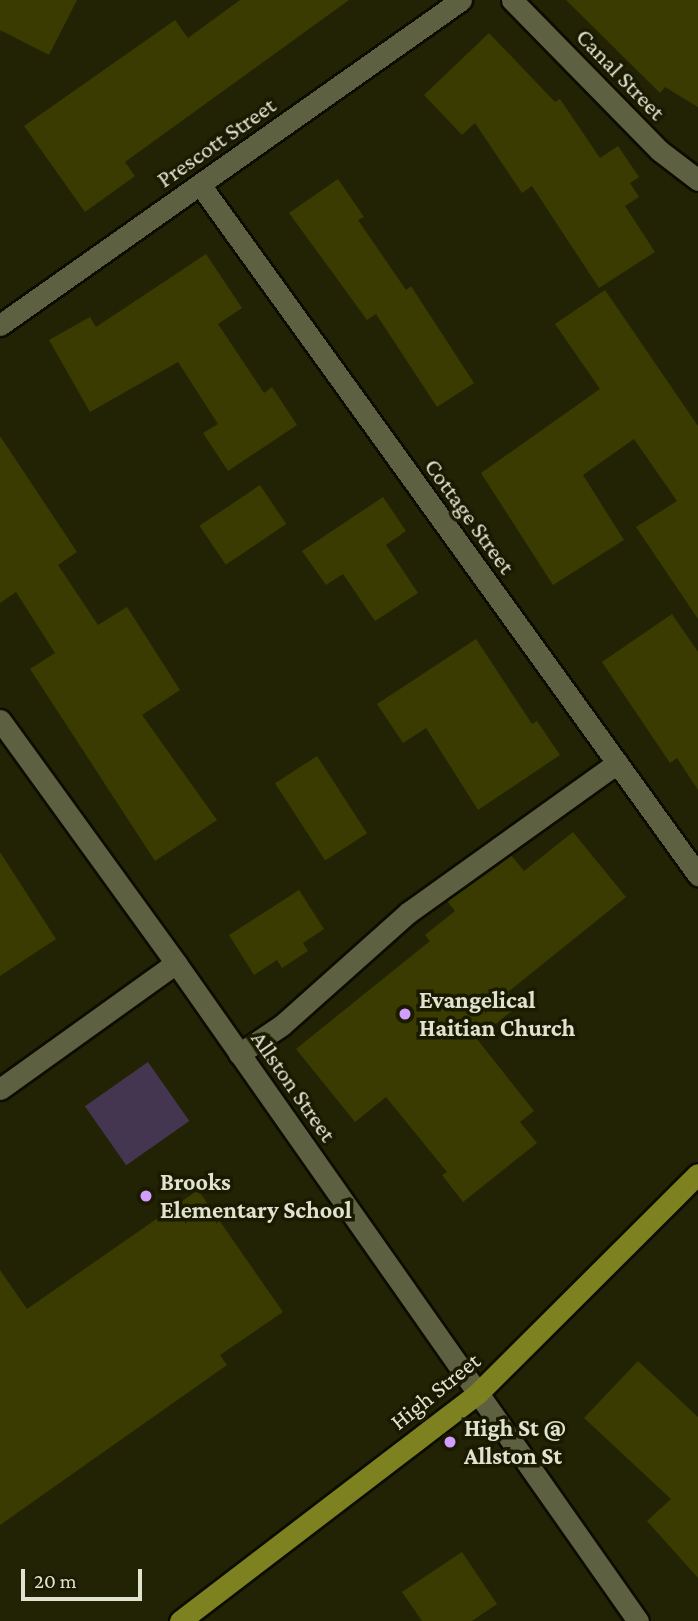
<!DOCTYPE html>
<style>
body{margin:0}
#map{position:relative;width:698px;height:1621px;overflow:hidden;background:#222305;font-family:"Crimson Pro",serif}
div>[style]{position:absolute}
.green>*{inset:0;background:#443650;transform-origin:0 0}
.building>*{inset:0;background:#393b00;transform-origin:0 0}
.roads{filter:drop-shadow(2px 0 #0c0c00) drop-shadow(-2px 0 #0c0c00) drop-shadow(0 2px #0c0c00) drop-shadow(0 -2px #0c0c00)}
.lane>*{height:21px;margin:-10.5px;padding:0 10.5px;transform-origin:10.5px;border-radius:10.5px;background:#5e6141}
.street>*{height:21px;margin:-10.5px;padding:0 10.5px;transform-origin:10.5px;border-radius:10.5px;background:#5e6141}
.primary>*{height:21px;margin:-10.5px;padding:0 10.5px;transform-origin:10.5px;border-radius:10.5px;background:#7d811f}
.dots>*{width:19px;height:19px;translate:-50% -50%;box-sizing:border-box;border:4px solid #191a00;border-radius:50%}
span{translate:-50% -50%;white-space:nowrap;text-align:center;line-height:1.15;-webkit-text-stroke:7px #191a00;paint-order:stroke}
.street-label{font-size:24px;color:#e1e3d1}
.poi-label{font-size:24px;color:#e1e3d1;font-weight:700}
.left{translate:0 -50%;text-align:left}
.scale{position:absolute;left:21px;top:1569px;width:121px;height:32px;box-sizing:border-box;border:4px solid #e1e3d1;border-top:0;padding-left:9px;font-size:21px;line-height:24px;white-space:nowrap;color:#e1e3d1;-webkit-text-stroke:5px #191a00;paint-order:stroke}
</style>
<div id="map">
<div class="green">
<i style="left:148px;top:1062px;width:72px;height:77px;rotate:55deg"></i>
</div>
<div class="building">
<i style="clip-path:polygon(0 0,77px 0,49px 55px,0 30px)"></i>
<i style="clip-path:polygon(240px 0,349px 0,125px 162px,135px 176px,85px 212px,24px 126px,175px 20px,188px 38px)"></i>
<i style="clip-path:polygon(566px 0,698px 0,698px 107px,665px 87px,660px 93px)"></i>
<i style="clip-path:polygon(489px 33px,555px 102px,560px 99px,600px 158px,618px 146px,639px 177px,630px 183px,639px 197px,625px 206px,655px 252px,599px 288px,532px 186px,522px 193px,475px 123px,462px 135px,424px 95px)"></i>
<i style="clip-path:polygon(338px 179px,364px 217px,358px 220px,406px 290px,411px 286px,474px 383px,437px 407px,376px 314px,367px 320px,289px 213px)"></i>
<i style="clip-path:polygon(206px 254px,242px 308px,218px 324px,264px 393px,272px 387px,297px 425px,228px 471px,203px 433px,218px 424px,178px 362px,90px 412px,49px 340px,90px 317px,96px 327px)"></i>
<i style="clip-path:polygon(605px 290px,698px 426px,698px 619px,636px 527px,677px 501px,634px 439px,583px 475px,624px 540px,553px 585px,481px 473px,600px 389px,555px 324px)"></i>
<i style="clip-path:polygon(0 436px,77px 552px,58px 565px,98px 625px,127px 607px,180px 690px,142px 715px,217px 820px,155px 861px,30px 669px,55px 653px,16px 592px,0 603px)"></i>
<i style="left:260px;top:485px;width:47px;height:73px;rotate:56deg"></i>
<i style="clip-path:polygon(383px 497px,406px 531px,386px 545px,418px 593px,375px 621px,343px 574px,326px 585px,302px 551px)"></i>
<i style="clip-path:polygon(672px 614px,698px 652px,698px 790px,677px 758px,670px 763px,602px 662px)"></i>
<i style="clip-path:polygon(476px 639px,532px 724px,537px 721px,560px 755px,478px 810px,426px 728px,403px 743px,377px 704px)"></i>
<i style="left:317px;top:756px;width:92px;height:50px;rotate:57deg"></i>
<i style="clip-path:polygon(573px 832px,626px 897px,508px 992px,518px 1006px,477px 1039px,534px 1111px,520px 1122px,537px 1143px,463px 1202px,442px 1175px,447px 1172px,386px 1097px,355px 1122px,296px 1049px,430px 941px,425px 935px,455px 911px,447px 901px,511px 855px,524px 871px)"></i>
<i style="clip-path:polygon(0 852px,56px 939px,0 976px)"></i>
<i style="clip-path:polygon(299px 890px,324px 929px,303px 943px,308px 951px,282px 968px,277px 960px,254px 975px,229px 935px)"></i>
<i style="clip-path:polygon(198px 1190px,283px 1312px,220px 1355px,227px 1365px,0 1525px,0 1270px,27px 1309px)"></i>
<i style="clip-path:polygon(638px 1361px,698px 1417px,698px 1578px,647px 1521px,671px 1499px,584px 1418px)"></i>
<i style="clip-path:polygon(462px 1552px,497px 1604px,472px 1621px,422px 1621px,402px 1592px)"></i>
</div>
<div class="roads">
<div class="lane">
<i style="left:239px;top:1054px;width:52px;rotate:-34deg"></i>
<i style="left:282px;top:1025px;width:170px;rotate:-41.7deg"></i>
<i style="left:409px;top:912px;width:256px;rotate:-35.6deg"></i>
<i style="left:0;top:1089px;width:216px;rotate:-35.6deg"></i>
</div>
<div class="street">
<i style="left:512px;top:0;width:211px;rotate:45.6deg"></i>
<i style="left:660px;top:151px;width:48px;rotate:37.3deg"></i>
<i style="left:201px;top:186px;width:850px;rotate:54.2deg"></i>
<i style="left:0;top:325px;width:564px;rotate:-35.18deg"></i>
<i style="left:0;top:720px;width:300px;rotate:54.1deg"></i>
<i style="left:176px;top:963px;width:804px;rotate:54.93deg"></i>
</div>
<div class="primary">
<i style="left:180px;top:1621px;width:375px;rotate:-37.4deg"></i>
<i style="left:478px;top:1393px;width:310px;rotate:-44.9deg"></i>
</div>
</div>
<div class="dots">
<i style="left:405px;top:1014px;background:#d19dfe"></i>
<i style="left:146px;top:1196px;background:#d19dfe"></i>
<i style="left:450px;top:1442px;background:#d19dfe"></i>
</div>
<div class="street-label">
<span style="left:621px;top:74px;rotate:46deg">Canal Street</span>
<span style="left:216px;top:142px;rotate:-35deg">Prescott Street</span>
<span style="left:470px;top:516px;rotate:54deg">Cottage Street</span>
<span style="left:294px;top:1086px;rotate:55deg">Allston Street</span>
<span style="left:435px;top:1391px;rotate:-39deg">High Street</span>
</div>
<div class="poi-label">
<span class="left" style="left:419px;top:1014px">Evangelical<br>Haitian Church</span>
<span class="left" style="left:160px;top:1196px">Brooks<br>Elementary School</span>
<span class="left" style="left:464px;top:1442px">High St @<br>Allston St</span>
</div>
<div class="scale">20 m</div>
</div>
